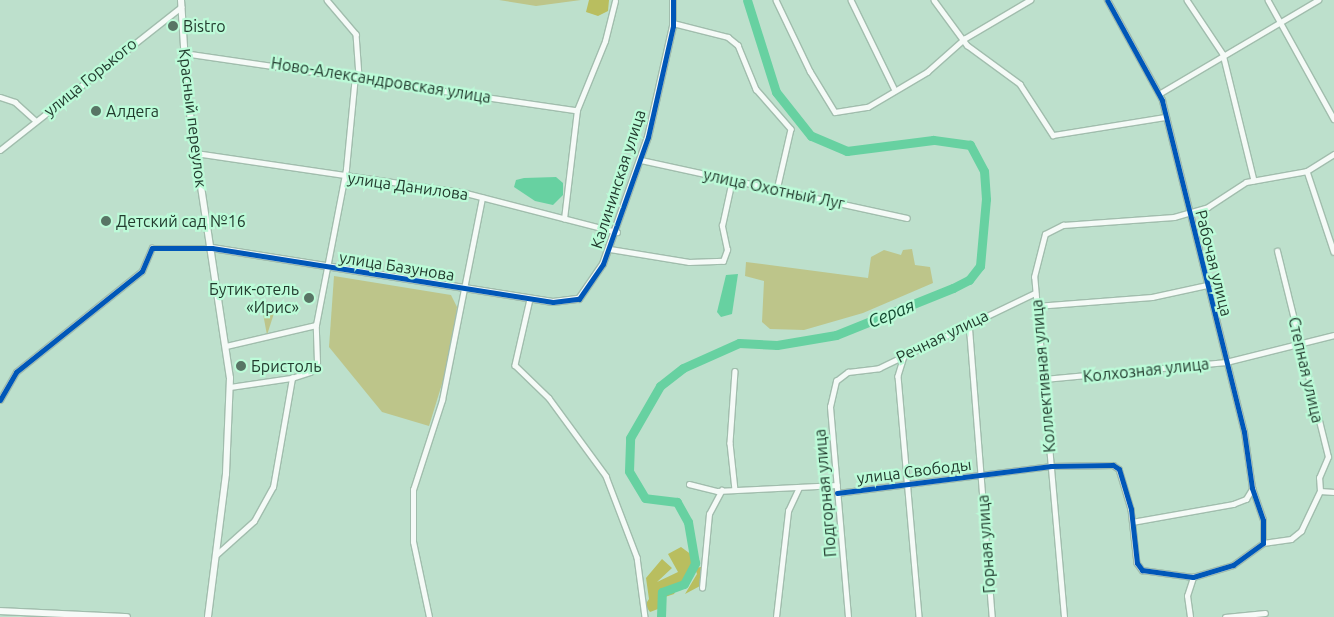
<!DOCTYPE html>
<meta charset="utf-8">
<style>
body{margin:0}
#map{position:relative;width:1334px;height:617px;overflow:hidden;background:#bde0cc;font-family:Ubuntu,sans-serif}
div>[style]{position:absolute}
.green>*{inset:0;background:#bdc58a}
.forest>*{inset:0;background:#b9be5f}
.water>*{inset:0;background:#67d1a1}
.river>*{height:9px;margin:-4.5px;padding:0 4.5px;transform-origin:4.5px;border-radius:4.5px;background:#67d1a1}
.roads{filter:drop-shadow(1px 0 #a1bdad) drop-shadow(-1px 0 #a1bdad) drop-shadow(0 1px #a1bdad) drop-shadow(0 -1px #a1bdad)}
.street>*{height:4.5px;margin:-2.25px;padding:0 2.25px;transform-origin:2.25px;border-radius:2.25px;background:#f5faf7}
.secondary>*{height:6px;margin:-3px;padding:0 3px;transform-origin:3px;border-radius:3px;background:#f5faf7}
.cycleway>*{height:5px;margin:-2.5px;padding:0 2.5px;transform-origin:2.5px;border-radius:2.5px;background:#0057b8}
.dots>*{width:14px;height:14px;translate:-50% -50%;box-sizing:border-box;border:2px solid #bcfbd8;border-radius:50%}
span{translate:-50% -50%;white-space:nowrap;text-align:center;line-height:1.15;-webkit-text-stroke:4.5px #bcfbd8;paint-order:stroke}
.poi-label{font-size:16px;color:#223b2e}
.left{translate:0 -50%;text-align:left}
.right{translate:-100% -50%;text-align:right}
.street-label{font-size:16px;color:#223b2e}
.water-label{font-size:18px;color:#144a32;font-style:italic}
</style>
<div id="map">
<div class="green">
<i style="clip-path:polygon(499px 0,581px 0,536px 6px)"></i>
<i style="clip-path:polygon(912px 249px,915px 265px,930px 267px,933px 283px,863px 313px,804px 330px,770px 329px,762px 322px,764px 281px,745px 276px,746px 262px,868px 278px,871px 257px,884px 250px,901px 255px,903px 250px)"></i>
<i style="clip-path:polygon(334px 276px,451px 295px,457px 307px,450px 358px,429px 426px,382px 412px,329px 347px)"></i>
<i style="clip-path:polygon(263px 301px,277px 304px,267px 335px,261px 303px)"></i>
</div>
<div class="forest">
<i style="clip-path:polygon(589px 0,609px 0,608px 11px,598px 16px,586px 12px)"></i>
<i style="clip-path:polygon(681px 547px,696px 558px,695px 566px,688px 570px,693px 576px,680px 583px,674px 594px,662px 598px,658px 609px,650px 612px,645px 605px,649px 599px,646px 578px,662px 559px,672px 568px,657px 582px,678px 572px,668px 554px)"></i>
<i style="clip-path:polygon(701px 567px,700px 586px,685px 594px,697px 574px,695px 568px)"></i>
</div>
<div class="water">
<i style="clip-path:polygon(556px 177px,563px 183px,563px 195px,553px 205px,535px 201px,514px 187px,516px 180px,524px 178px)"></i>
<i style="clip-path:polygon(738px 274px,732px 314px,721px 317px,717px 312px,726px 275px)"></i>
</div>
<div class="river">
<i style="left:661px;top:617px;width:25px;rotate:-88deg"></i>
<i style="left:662px;top:592px;width:23px;rotate:-20deg"></i>
<i style="left:684px;top:584px;width:24px;rotate:-62deg"></i>
<i style="left:695px;top:563px;width:42px;rotate:-99.7deg"></i>
<i style="left:688px;top:522px;width:23px;rotate:-119deg"></i>
<i style="left:677px;top:502px;width:32px;rotate:-173deg"></i>
<i style="left:645px;top:498px;width:31px;rotate:-121deg"></i>
<i style="left:629px;top:471px;width:33px;rotate:-88deg"></i>
<i style="left:630px;top:438px;width:60px;rotate:-60deg"></i>
<i style="left:660px;top:386px;width:29px;rotate:-38deg"></i>
<i style="left:683px;top:368px;width:61px;rotate:-24.1deg"></i>
<i style="left:739px;top:343px;width:38px;rotate:3deg"></i>
<i style="left:777px;top:345px;width:60px;rotate:-9.6deg"></i>
<i style="left:836px;top:335px;width:126px;rotate:-21.9deg"></i>
<i style="left:953px;top:288px;width:18px;rotate:-27deg"></i>
<i style="left:969px;top:280px;width:18px;rotate:-52deg"></i>
<i style="left:980px;top:266px;width:67px;rotate:-84.9deg"></i>
<i style="left:986px;top:199px;width:28px;rotate:-94deg"></i>
<i style="left:984px;top:171px;width:30px;rotate:-118deg"></i>
<i style="left:970px;top:145px;width:37px;rotate:-172deg"></i>
<i style="left:933px;top:140px;width:87px;rotate:172.7deg"></i>
<i style="left:847px;top:151px;width:39px;rotate:-157deg"></i>
<i style="left:811px;top:136px;width:56px;rotate:-128.5deg"></i>
<i style="left:776px;top:92px;width:96px;rotate:-107.5deg"></i>
</div>
<div class="roads">
<div class="street">
<i style="left:327px;top:0;width:45px;rotate:49.5deg"></i>
<i style="left:356px;top:34px;width:42px;rotate:85.9deg"></i>
<i style="left:776px;top:0;width:79px;rotate:64.4deg"></i>
<i style="left:810px;top:71px;width:48px;rotate:58.6deg"></i>
<i style="left:835px;top:112px;width:33px;rotate:-9deg"></i>
<i style="left:868px;top:107px;width:69px;rotate:-30.7deg"></i>
<i style="left:927px;top:72px;width:50px;rotate:-41.7deg"></i>
<i style="left:964px;top:39px;width:77px;rotate:-30.6deg"></i>
<i style="left:851px;top:0;width:98px;rotate:64deg"></i>
<i style="left:934px;top:0;width:56px;rotate:53.7deg"></i>
<i style="left:967px;top:45px;width:66px;rotate:36.3deg"></i>
<i style="left:1020px;top:84px;width:61px;rotate:57.1deg"></i>
<i style="left:1053px;top:135px;width:114px;rotate:-9.1deg"></i>
<i style="left:1187px;top:0;width:65px;rotate:56.3deg"></i>
<i style="left:1223px;top:54px;width:130px;rotate:76.2deg"></i>
<i style="left:1268px;top:0;width:136px;rotate:61deg"></i>
<i style="left:673px;top:23px;width:57px;rotate:14.3deg"></i>
<i style="left:728px;top:37px;width:13px;rotate:39deg"></i>
<i style="left:738px;top:45px;width:48px;rotate:67.8deg"></i>
<i style="left:756px;top:89px;width:53px;rotate:48.8deg"></i>
<i style="left:791px;top:129px;width:63px;rotate:102.9deg"></i>
<i style="left:184px;top:53px;width:397px;rotate:8.3deg"></i>
<i style="left:1159px;top:94px;width:185px;rotate:-30.6deg"></i>
<i style="left:0;top:97px;width:16px;rotate:18deg"></i>
<i style="left:15px;top:102px;width:28px;rotate:42deg"></i>
<i style="left:0;top:150px;width:231px;rotate:-38.3deg"></i>
<i style="left:196px;top:153px;width:273px;rotate:8.4deg"></i>
<i style="left:466px;top:193px;width:156px;rotate:14.5deg"></i>
<i style="left:641px;top:160px;width:272px;rotate:12.3deg"></i>
<i style="left:1307px;top:171px;width:85px;rotate:71.6deg"></i>
<i style="left:564px;top:219px;width:110px;rotate:-83.2deg"></i>
<i style="left:577px;top:110px;width:74px;rotate:-67.9deg"></i>
<i style="left:605px;top:41px;width:41px;rotate:-76deg"></i>
<i style="left:610px;top:249px;width:80px;rotate:9.3deg"></i>
<i style="left:689px;top:262px;width:34px;rotate:-2deg"></i>
<i style="left:723px;top:261px;width:12px;rotate:-70deg"></i>
<i style="left:727px;top:250px;width:25px;rotate:-102deg"></i>
<i style="left:722px;top:226px;width:47px;rotate:-77.7deg"></i>
<i style="left:530px;top:299px;width:68px;rotate:102.8deg"></i>
<i style="left:515px;top:365px;width:47px;rotate:44.1deg"></i>
<i style="left:549px;top:398px;width:97px;rotate:53.8deg"></i>
<i style="left:606px;top:476px;width:87px;rotate:69.1deg"></i>
<i style="left:637px;top:557px;width:61px;rotate:82.4deg"></i>
<i style="left:1036px;top:306px;width:116px;rotate:-4.4deg"></i>
<i style="left:1152px;top:297px;width:56px;rotate:-12.3deg"></i>
<i style="left:969px;top:322px;width:296px;rotate:85.5deg"></i>
<i style="left:226px;top:346px;width:92px;rotate:-13.1deg"></i>
<i style="left:905px;top:353px;width:24px;rotate:107deg"></i>
<i style="left:898px;top:376px;width:242px;rotate:85deg"></i>
<i style="left:735px;top:371px;width:72px;rotate:94deg"></i>
<i style="left:730px;top:443px;width:47px;rotate:83.9deg"></i>
<i style="left:1044px;top:379px;width:183px;rotate:-5.3deg"></i>
<i style="left:1226px;top:362px;width:111px;rotate:-14deg"></i>
<i style="left:230px;top:387px;width:63px;rotate:-8.3deg"></i>
<i style="left:0;top:400px;width:32px;rotate:-60deg"></i>
<i style="left:16px;top:372px;width:161px;rotate:-38.7deg"></i>
<i style="left:142px;top:271px;width:25px;rotate:-67deg"></i>
<i style="left:152px;top:248px;width:60px"></i>
<i style="left:689px;top:484px;width:29px;rotate:14deg"></i>
<i style="left:717px;top:491px;width:120px;rotate:-2.9deg"></i>
<i style="left:1320px;top:491px;width:14px;rotate:4deg"></i>
<i style="left:837px;top:493px;width:216px;rotate:-7.2deg"></i>
<i style="left:1051px;top:466px;width:62px;rotate:-0.9deg"></i>
<i style="left:1113px;top:465px;width:7px;rotate:34deg"></i>
<i style="left:1119px;top:469px;width:42px;rotate:73.3deg"></i>
<i style="left:1131px;top:509px;width:54px;rotate:83.7deg"></i>
<i style="left:1137px;top:563px;width:9px;rotate:54deg"></i>
<i style="left:1142px;top:570px;width:51px;rotate:7.8deg"></i>
<i style="left:1193px;top:577px;width:42px;rotate:-16.7deg"></i>
<i style="left:1233px;top:565px;width:37px;rotate:-36deg"></i>
<i style="left:1263px;top:543px;width:23px;rotate:-90deg"></i>
<i style="left:1263px;top:520px;width:34px;rotate:-109deg"></i>
<i style="left:1252px;top:488px;width:57px;rotate:-98.1deg"></i>
<i style="left:1244px;top:432px;width:342px;rotate:-103.9deg"></i>
<i style="left:1162px;top:100px;width:114px;rotate:-118.8deg"></i>
<i style="left:1132px;top:522px;width:103px;rotate:-10.1deg"></i>
<i style="left:1233px;top:504px;width:14px;rotate:-21deg"></i>
<i style="left:1246px;top:499px;width:12px;rotate:-59deg"></i>
<i style="left:1263px;top:543px;width:28px;rotate:-8deg"></i>
<i style="left:1291px;top:539px;width:13px;rotate:-39deg"></i>
<i style="left:1301px;top:531px;width:44px;rotate:-64.6deg"></i>
<i style="left:1320px;top:491px;width:13px;rotate:-94deg"></i>
<i style="left:1319px;top:478px;width:23px;rotate:-67deg"></i>
<i style="left:1328px;top:457px;width:212px;rotate:-103.9deg"></i>
<i style="left:215px;top:556px;width:52px;rotate:-41.9deg"></i>
<i style="left:254px;top:521px;width:39px;rotate:-61deg"></i>
<i style="left:273px;top:487px;width:111px;rotate:-80.1deg"></i>
<i style="left:292px;top:378px;width:19px;rotate:-18deg"></i>
<i style="left:310px;top:372px;width:12px;rotate:-55deg"></i>
<i style="left:317px;top:362px;width:37px;rotate:-92deg"></i>
<i style="left:316px;top:325px;width:159px;rotate:-79.1deg"></i>
<i style="left:346px;top:169px;width:93px;rotate:-84.5deg"></i>
<i style="left:702px;top:588px;width:74px;rotate:-84.6deg"></i>
<i style="left:709px;top:514px;width:27px;rotate:-62deg"></i>
<i style="left:429px;top:617px;width:77px;rotate:-102deg"></i>
<i style="left:413px;top:542px;width:52px;rotate:-90deg"></i>
<i style="left:413px;top:490px;width:95px;rotate:-72.1deg"></i>
<i style="left:442px;top:400px;width:206px;rotate:-78.8deg"></i>
<i style="left:776px;top:617px;width:107px;rotate:-83.5deg"></i>
<i style="left:788px;top:511px;width:26px;rotate:-65deg"></i>
<i style="left:848px;top:617px;width:211px;rotate:-94.9deg"></i>
<i style="left:830px;top:407px;width:27px;rotate:-77deg"></i>
<i style="left:836px;top:381px;width:15px;rotate:-37deg"></i>
<i style="left:848px;top:372px;width:31px;rotate:-7deg"></i>
<i style="left:879px;top:368px;width:173px;rotate:-25.7deg"></i>
<i style="left:1064px;top:617px;width:341px;rotate:-95deg"></i>
<i style="left:1034px;top:277px;width:44px;rotate:-75.7deg"></i>
<i style="left:1045px;top:234px;width:20px;rotate:-27deg"></i>
<i style="left:1063px;top:225px;width:111px;rotate:-4.1deg"></i>
<i style="left:1174px;top:217px;width:35px;rotate:-16deg"></i>
<i style="left:1208px;top:207px;width:45px;rotate:-33.3deg"></i>
<i style="left:1246px;top:182px;width:62px;rotate:-10.2deg"></i>
<i style="left:1307px;top:171px;width:32px;rotate:-32deg"></i>
<i style="left:1190px;top:617px;width:21px;rotate:-98deg"></i>
<i style="left:1187px;top:596px;width:20px;rotate:-72deg"></i>
<i style="left:1225px;top:617px;width:40px;rotate:-5.7deg"></i>
</div>
<div class="secondary">
<i style="left:181px;top:0;width:94px;rotate:86.3deg"></i>
<i style="left:187px;top:94px;width:287px;rotate:81.4deg"></i>
<i style="left:230px;top:378px;width:96px;rotate:92.4deg"></i>
<i style="left:226px;top:474px;width:144px;rotate:97.2deg"></i>
<i style="left:212px;top:248px;width:345px;rotate:9deg"></i>
<i style="left:553px;top:302px;width:26px;rotate:-7deg"></i>
<i style="left:579px;top:299px;width:42px;rotate:-55.6deg"></i>
<i style="left:603px;top:264px;width:135px;rotate:-70.5deg"></i>
<i style="left:648px;top:137px;width:114px;rotate:-77.3deg"></i>
<i style="left:673px;top:26px;width:26px;rotate:-90deg"></i>
<i style="left:0;top:611px;width:127px;rotate:2.7deg"></i>
</div>
</div>
<div class="cycleway">
<i style="left:0;top:400px;width:32px;rotate:-60deg"></i>
<i style="left:16px;top:372px;width:161px;rotate:-38.7deg"></i>
<i style="left:142px;top:271px;width:25px;rotate:-67deg"></i>
<i style="left:152px;top:248px;width:60px"></i>
<i style="left:212px;top:248px;width:345px;rotate:9deg"></i>
<i style="left:553px;top:302px;width:26px;rotate:-7deg"></i>
<i style="left:579px;top:299px;width:42px;rotate:-55.6deg"></i>
<i style="left:603px;top:264px;width:135px;rotate:-70.5deg"></i>
<i style="left:648px;top:137px;width:114px;rotate:-77.3deg"></i>
<i style="left:673px;top:26px;width:26px;rotate:-90deg"></i>
<i style="left:837px;top:493px;width:216px;rotate:-7.2deg"></i>
<i style="left:1051px;top:466px;width:62px;rotate:-0.9deg"></i>
<i style="left:1113px;top:465px;width:7px;rotate:34deg"></i>
<i style="left:1119px;top:469px;width:42px;rotate:73.3deg"></i>
<i style="left:1131px;top:509px;width:54px;rotate:83.7deg"></i>
<i style="left:1137px;top:563px;width:9px;rotate:54deg"></i>
<i style="left:1142px;top:570px;width:51px;rotate:7.8deg"></i>
<i style="left:1193px;top:577px;width:42px;rotate:-16.7deg"></i>
<i style="left:1233px;top:565px;width:37px;rotate:-36deg"></i>
<i style="left:1263px;top:543px;width:23px;rotate:-90deg"></i>
<i style="left:1263px;top:520px;width:34px;rotate:-109deg"></i>
<i style="left:1252px;top:488px;width:57px;rotate:-98.1deg"></i>
<i style="left:1244px;top:432px;width:342px;rotate:-103.9deg"></i>
<i style="left:1162px;top:100px;width:114px;rotate:-118.8deg"></i>
</div>
<div class="dots">
<i style="left:173px;top:26px;background:#587565"></i>
<i style="left:96px;top:111px;background:#587565"></i>
<i style="left:106px;top:221px;background:#587565"></i>
<i style="left:309px;top:298px;background:#587565"></i>
<i style="left:241px;top:366px;background:#587565"></i>
</div>
<div class="poi-label">
<span class="left" style="left:183px;top:26px">Bistro</span>
<span class="left" style="left:106px;top:111px">Алдега</span>
<span class="left" style="left:116px;top:221px">Детский сад №16</span>
<span class="right" style="left:299px;top:298px">Бутик-отель<br>«Ирис»</span>
<span class="left" style="left:251px;top:366px">Бристоль</span>
</div>
<div class="street-label">
<span style="left:90px;top:77px;rotate:-39deg">улица Горького</span>
<span style="left:381px;top:80px;rotate:9deg">Ново-Александровская улица</span>
<span style="left:193px;top:118px;rotate:83deg">Красный переулок</span>
<span style="left:618px;top:179px;rotate:-72deg">Калининская улица</span>
<span style="left:408px;top:186px;rotate:8deg">улица Данилова</span>
<span style="left:774px;top:189px;rotate:12deg">улица Охотный Луг</span>
<span style="left:1214px;top:263px;rotate:76deg">Рабочая улица</span>
<span style="left:397px;top:266px;rotate:9deg">улица Базунова</span>
<span style="left:942px;top:336px;rotate:-26deg">Речная улица</span>
<span style="left:1146px;top:370px;rotate:-6deg">Колхозная улица</span>
<span style="left:1306px;top:370px;rotate:77deg">Степная улица</span>
<span style="left:1043px;top:376px;rotate:-95deg">Коллективная улица</span>
<span style="left:914px;top:471px;rotate:-7deg">улица Свободы</span>
<span style="left:825px;top:493px;rotate:-95deg">Подгорная улица</span>
<span style="left:986px;top:544px;rotate:-94deg">Горная улица</span>
</div>
<div class="water-label">
<span style="left:891px;top:313px;rotate:-22deg">Серая</span>
</div>
</div>
